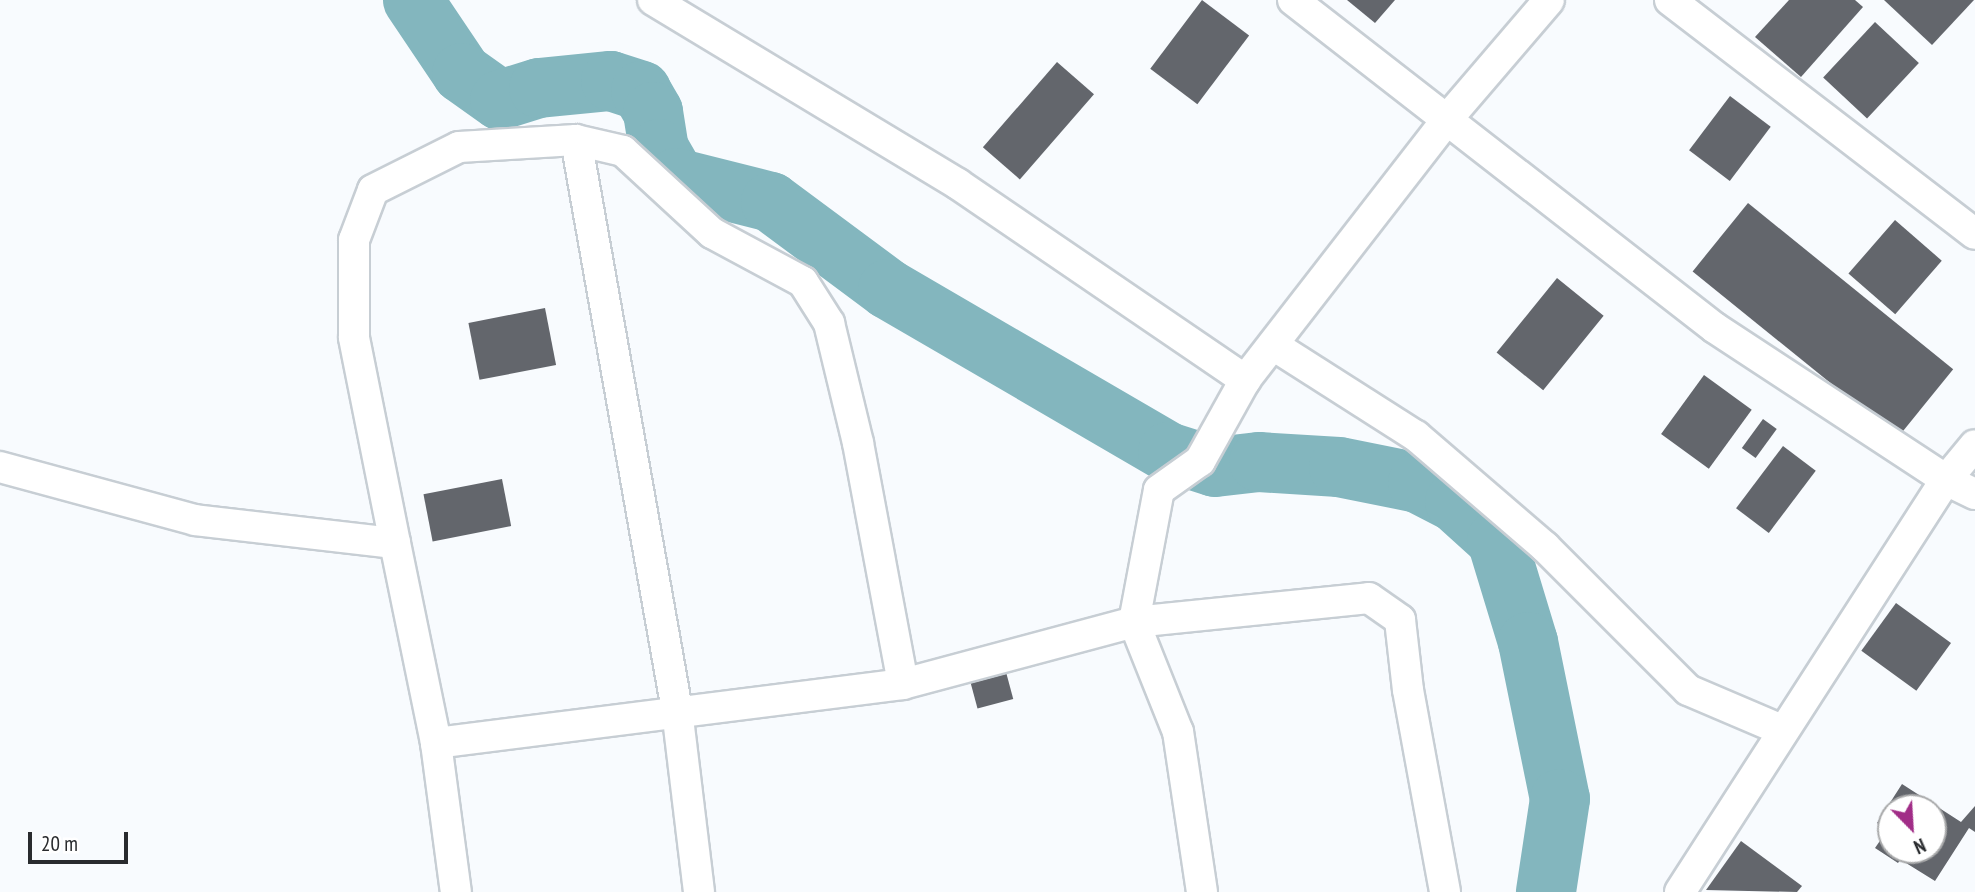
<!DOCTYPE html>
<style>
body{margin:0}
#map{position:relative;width:1975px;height:892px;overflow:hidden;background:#f8fbfe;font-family:"PT Sans Narrow",sans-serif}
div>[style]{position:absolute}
.river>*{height:60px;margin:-30px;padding:0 30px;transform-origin:30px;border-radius:30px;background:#83b6be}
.building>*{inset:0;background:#63666c;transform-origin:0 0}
.roads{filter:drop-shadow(2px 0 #c7ced4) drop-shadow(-2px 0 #c7ced4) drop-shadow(0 2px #c7ced4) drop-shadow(0 -2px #c7ced4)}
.minor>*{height:30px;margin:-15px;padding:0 15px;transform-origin:15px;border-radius:15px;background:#fff}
span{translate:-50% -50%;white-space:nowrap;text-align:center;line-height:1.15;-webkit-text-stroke:7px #fff;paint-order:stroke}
.north{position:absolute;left:1877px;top:794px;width:70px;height:70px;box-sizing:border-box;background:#fff;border:2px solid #a9aaab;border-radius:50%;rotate:156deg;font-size:19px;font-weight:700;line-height:28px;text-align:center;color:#292b2e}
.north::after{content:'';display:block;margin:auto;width:24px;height:32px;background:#a12d87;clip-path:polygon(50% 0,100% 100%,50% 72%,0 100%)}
.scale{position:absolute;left:28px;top:832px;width:100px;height:32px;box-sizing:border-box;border:4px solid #292b2e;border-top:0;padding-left:9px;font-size:21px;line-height:24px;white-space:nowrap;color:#292b2e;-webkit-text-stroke:5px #fff;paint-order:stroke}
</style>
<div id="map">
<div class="river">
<i style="left:413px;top:0;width:88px;rotate:56.1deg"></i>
<i style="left:462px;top:73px;width:47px;rotate:35.4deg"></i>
<i style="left:500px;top:100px;width:41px;rotate:-17.1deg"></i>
<i style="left:539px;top:88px;width:72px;rotate:-5.6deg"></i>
<i style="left:611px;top:81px;width:32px;rotate:18deg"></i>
<i style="left:641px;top:91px;width:24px;rotate:60deg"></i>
<i style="left:653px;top:112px;width:37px;rotate:81deg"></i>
<i style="left:659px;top:149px;width:34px;rotate:60deg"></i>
<i style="left:676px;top:178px;width:98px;rotate:14.2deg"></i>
<i style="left:771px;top:202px;width:146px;rotate:36.6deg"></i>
<i style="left:888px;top:289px;width:324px;rotate:30.2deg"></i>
<i style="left:1168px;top:452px;width:49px;rotate:17.7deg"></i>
<i style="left:1215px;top:467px;width:44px;rotate:-6.5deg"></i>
<i style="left:1259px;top:462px;width:80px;rotate:3.6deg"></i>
<i style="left:1339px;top:467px;width:81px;rotate:11.4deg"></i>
<i style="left:1418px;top:483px;width:42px;rotate:27.2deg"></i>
<i style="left:1455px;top:502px;width:57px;rotate:42.1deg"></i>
<i style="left:1497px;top:540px;width:107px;rotate:73.1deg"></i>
<i style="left:1528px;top:642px;width:160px;rotate:78.5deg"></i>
<i style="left:1560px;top:799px;width:94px;rotate:98.6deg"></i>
</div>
<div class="building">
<i style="left:1202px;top:0;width:59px;height:86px;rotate:37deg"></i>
<i style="clip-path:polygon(1347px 0,1395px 0,1375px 23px)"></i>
<i style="clip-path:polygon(1789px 0,1855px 0,1863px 7px,1801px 77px,1755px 37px)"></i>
<i style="clip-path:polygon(1884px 0,1974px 0,1932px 45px)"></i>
<i style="left:1875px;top:22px;width:60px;height:76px;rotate:43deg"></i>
<i style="left:1057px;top:62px;width:49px;height:113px;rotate:41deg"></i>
<i style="left:1730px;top:96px;width:51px;height:68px;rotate:37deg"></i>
<i style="left:1748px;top:203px;width:264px;height:88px;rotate:39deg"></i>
<i style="left:1895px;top:220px;width:62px;height:71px;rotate:41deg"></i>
<i style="left:1557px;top:278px;width:60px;height:96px;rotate:39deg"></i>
<i style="left:545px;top:308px;width:58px;height:78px;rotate:79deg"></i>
<i style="left:1704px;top:375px;width:59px;height:73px;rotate:36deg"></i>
<i style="left:1763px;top:419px;width:17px;height:36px;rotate:36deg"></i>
<i style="left:1783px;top:446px;width:41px;height:78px;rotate:37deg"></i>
<i style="left:502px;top:479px;width:48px;height:80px;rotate:79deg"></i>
<i style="left:1896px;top:603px;width:68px;height:59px;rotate:36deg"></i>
<i style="left:1006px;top:672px;width:28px;height:37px;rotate:75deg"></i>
<i style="clip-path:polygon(1902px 784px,1961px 822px,1975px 806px,1975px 832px,1969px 828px,1935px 881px,1906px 863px,1915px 850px,1933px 850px,1933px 808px,1891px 808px,1891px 832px,1877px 823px)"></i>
<i style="clip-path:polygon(1886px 832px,1891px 835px,1891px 850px,1907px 850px,1898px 863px,1875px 848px)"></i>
<i style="clip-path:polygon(1741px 841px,1802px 886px,1797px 892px,1706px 890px)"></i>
</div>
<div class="roads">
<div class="minor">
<i style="left:653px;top:0;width:356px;rotate:31.1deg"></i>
<i style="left:958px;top:184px;width:348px;rotate:34.3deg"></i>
<i style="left:1293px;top:0;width:534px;rotate:37.86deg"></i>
<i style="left:1715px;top:328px;width:277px;rotate:33.3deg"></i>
<i style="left:1946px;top:480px;width:32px;rotate:26deg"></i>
<i style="left:1670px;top:0;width:384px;rotate:37.5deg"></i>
<i style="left:576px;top:140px;width:579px;rotate:79.95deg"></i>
<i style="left:677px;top:710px;width:183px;rotate:83.1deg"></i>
<i style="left:1273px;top:345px;width:169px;rotate:32.5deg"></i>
<i style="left:1416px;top:436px;width:170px;rotate:40.7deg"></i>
<i style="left:1545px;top:547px;width:202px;rotate:45deg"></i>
<i style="left:1688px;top:690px;width:102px;rotate:23.1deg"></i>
<i style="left:0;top:467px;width:202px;rotate:15.2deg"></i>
<i style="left:195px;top:520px;width:201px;rotate:6.6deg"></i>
<i style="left:395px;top:543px;width:204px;rotate:78.4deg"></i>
<i style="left:436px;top:743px;width:471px;rotate:-7.2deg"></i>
<i style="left:903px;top:684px;width:239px;rotate:-15deg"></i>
<i style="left:1134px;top:622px;width:134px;rotate:-79.3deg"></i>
<i style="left:1159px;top:490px;width:50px;rotate:-35.3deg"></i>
<i style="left:1200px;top:461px;width:93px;rotate:-60.9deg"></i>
<i style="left:1245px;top:380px;width:331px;rotate:-52.2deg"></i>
<i style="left:1448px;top:118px;width:155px;rotate:-49.4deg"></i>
<i style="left:395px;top:543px;width:210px;rotate:-101.3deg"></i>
<i style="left:354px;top:337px;width:97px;rotate:-90deg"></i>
<i style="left:354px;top:240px;width:53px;rotate:-69.2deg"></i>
<i style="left:373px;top:190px;width:96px;rotate:-26.6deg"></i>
<i style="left:459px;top:147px;width:117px;rotate:-3.4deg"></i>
<i style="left:576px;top:140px;width:48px;rotate:13.2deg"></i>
<i style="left:623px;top:151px;width:121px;rotate:42.7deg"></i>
<i style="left:712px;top:233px;width:103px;rotate:28.3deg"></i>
<i style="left:803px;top:282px;width:49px;rotate:57.6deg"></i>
<i style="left:829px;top:323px;width:123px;rotate:76.4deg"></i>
<i style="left:858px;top:443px;width:245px;rotate:79.4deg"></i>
<i style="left:436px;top:743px;width:150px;rotate:82.4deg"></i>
<i style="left:1202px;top:892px;width:162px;rotate:-98.5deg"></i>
<i style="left:1178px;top:732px;width:118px;rotate:-111.8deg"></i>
<i style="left:1134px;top:622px;width:236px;rotate:-5.8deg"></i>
<i style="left:1369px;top:598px;width:38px;rotate:35deg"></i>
<i style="left:1400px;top:620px;width:70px;rotate:83.5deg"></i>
<i style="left:1408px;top:690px;width:205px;rotate:79.6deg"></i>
<i style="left:1680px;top:892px;width:490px;rotate:-57.2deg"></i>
<i style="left:1946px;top:480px;width:45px;rotate:-50.4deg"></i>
</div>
</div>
<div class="north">N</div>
<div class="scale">20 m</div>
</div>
